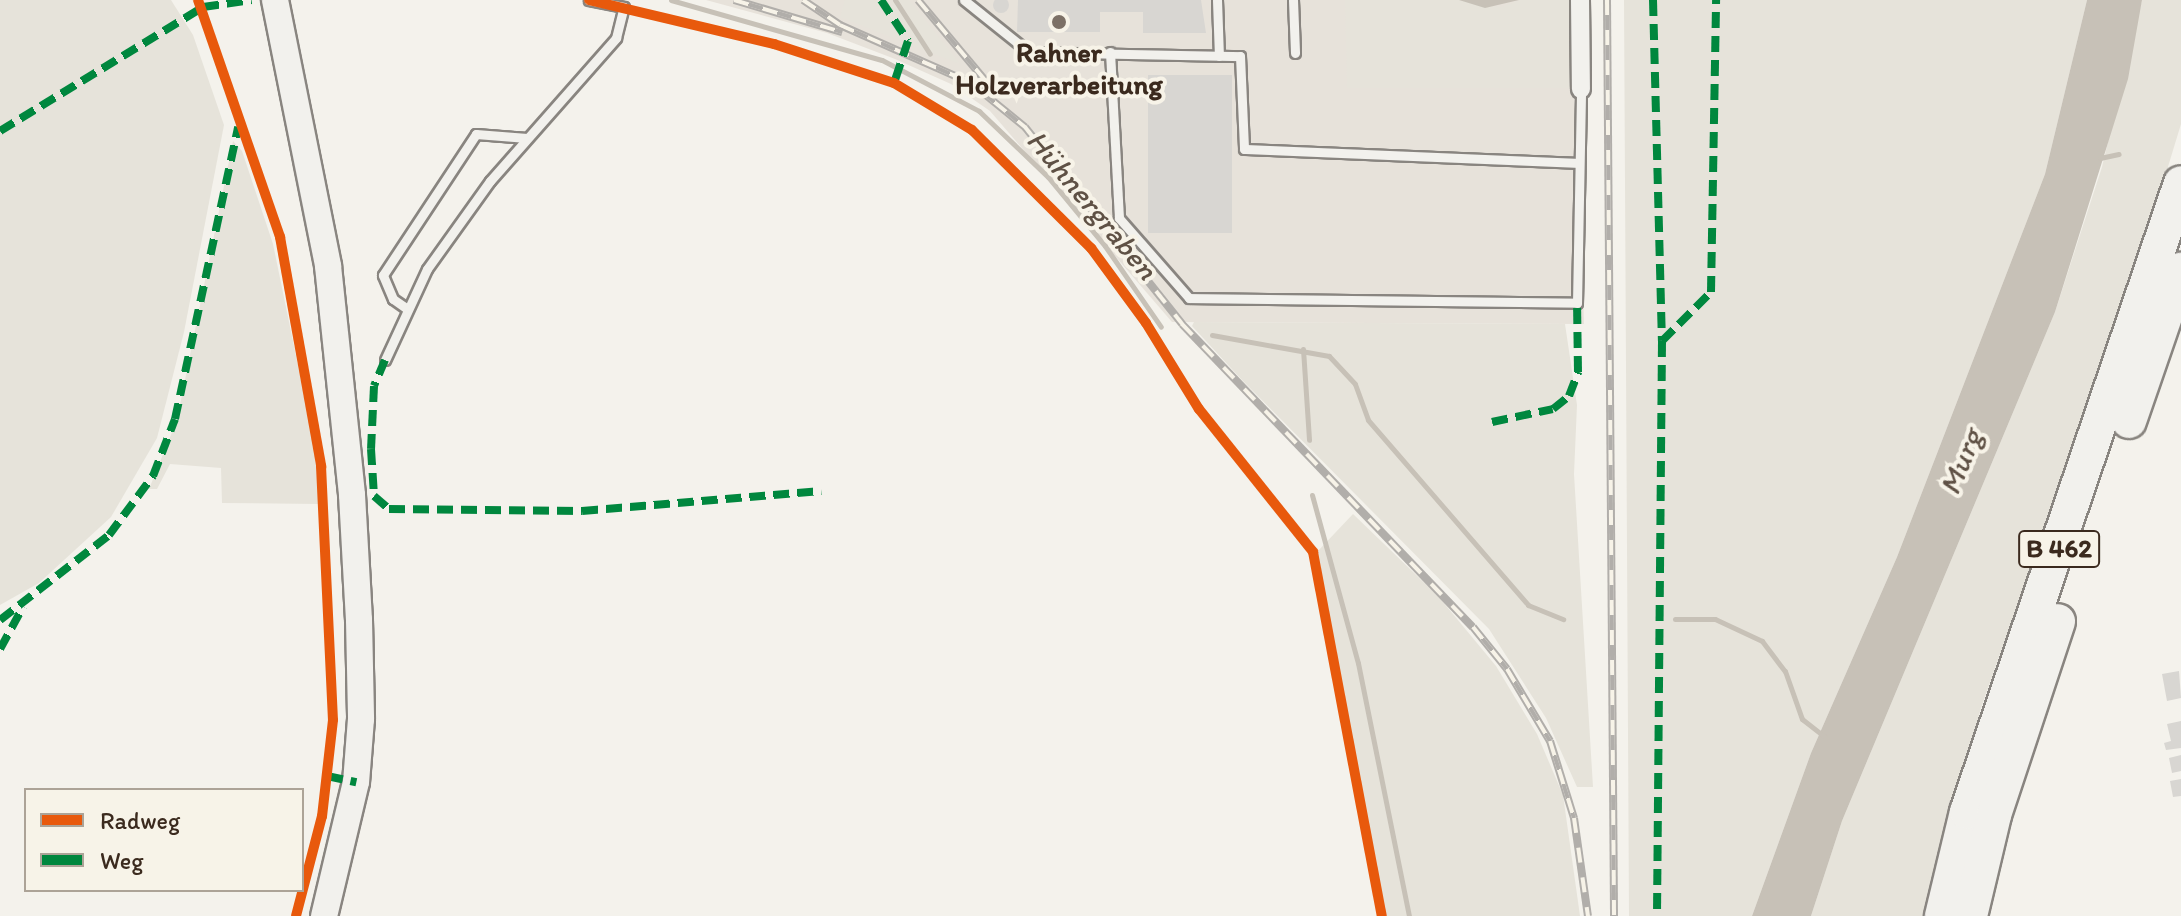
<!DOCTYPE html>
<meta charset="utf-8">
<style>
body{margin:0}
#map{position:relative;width:2181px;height:916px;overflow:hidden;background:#f4f2ec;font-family:Itim,sans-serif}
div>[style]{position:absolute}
.built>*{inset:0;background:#e7e2da}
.green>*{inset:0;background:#e6e3da}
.water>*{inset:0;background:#c7c1b7}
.stream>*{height:5px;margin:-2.5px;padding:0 2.5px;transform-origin:2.5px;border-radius:2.5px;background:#c7c1b7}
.building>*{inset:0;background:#d8d6d2;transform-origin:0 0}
.round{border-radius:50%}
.roads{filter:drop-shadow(2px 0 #898580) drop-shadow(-2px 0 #898580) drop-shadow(0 2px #898580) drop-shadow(0 -2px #898580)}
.lane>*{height:9px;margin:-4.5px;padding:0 4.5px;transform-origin:4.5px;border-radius:4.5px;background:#f2f1ed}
.street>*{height:18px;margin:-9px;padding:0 9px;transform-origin:9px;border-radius:9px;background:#f2f1ed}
.secondary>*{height:26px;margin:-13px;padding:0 13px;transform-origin:13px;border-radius:13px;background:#f2f1ed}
.highway>*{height:34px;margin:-17px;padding:0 17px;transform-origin:17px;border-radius:17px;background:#f2f1ed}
.rail>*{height:8px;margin-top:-4px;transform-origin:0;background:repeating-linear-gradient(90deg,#f7f3e8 0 15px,#b1aeaa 0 30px);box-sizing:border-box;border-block:2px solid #b1aeaa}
.quiet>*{height:8px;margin-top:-4px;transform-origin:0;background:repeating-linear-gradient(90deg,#00873e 0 16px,transparent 0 24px)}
.cycleway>*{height:10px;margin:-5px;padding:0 5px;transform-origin:5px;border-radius:5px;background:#e8590c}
.dots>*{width:22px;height:22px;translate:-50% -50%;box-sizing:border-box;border:4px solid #f7f3e8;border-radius:50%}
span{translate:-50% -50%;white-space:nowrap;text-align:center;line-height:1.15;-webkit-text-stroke:8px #f7f3e8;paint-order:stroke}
.shield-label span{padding:2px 6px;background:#f7f3e8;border:2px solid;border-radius:6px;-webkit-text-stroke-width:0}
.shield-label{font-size:26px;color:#3b2a1e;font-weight:700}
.poi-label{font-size:28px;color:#3b2a1e;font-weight:700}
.water-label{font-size:30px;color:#5f5145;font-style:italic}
.legend{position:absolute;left:24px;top:788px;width:280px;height:104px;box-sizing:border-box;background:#f7f3e8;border:2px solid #aca397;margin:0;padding:10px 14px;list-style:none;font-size:24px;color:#3b2a1e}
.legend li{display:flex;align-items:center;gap:16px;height:40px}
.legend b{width:40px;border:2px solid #aca397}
</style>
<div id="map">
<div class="built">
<i style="clip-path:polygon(706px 0,1574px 0,1584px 324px,1172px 322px,990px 111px,951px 84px,895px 59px,827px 33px)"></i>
</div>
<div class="green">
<i style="clip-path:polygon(0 0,171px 0,193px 35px,224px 125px,184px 332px,157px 438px,111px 517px,39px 583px,0 605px)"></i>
<i style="clip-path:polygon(845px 0,909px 0,960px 64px,840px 17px)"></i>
<i style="clip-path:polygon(1345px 0,1459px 0,1502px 7px,1519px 0,1574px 0,1575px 88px,1347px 88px)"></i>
<i style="clip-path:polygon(1624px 0,2087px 0,2045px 174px,1897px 557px,1811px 753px,1752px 916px,1629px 916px)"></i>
<i style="clip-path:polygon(2142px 0,2181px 0,2181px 124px,2142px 252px,1981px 708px,1924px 916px,1811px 916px,1842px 821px,2055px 312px,2102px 167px)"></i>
<i style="clip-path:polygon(233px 141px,242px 151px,273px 244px,316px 453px,319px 504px,222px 503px,221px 468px,170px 464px,157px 489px,149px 489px,177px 420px)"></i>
<i style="clip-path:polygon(1194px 322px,1565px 324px,1577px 405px,1574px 474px,1593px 787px,1577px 787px,1546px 718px,1489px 629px,1242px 380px,1192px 326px)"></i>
<i style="clip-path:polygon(1353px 514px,1438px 596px,1496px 666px,1537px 734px,1563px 795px,1580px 916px,1386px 916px,1317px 552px)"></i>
</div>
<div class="water">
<i style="clip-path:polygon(1459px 0,1519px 0,1485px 8px)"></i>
<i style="clip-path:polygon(2087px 0,2142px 0,2128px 79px,2055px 312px,1842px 821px,1811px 916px,1752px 916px,1811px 753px,1897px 557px,2045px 174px)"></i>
</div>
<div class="stream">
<i style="left:671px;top:0;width:219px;rotate:15.9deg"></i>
<i style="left:882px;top:60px;width:110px;rotate:27.7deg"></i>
<i style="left:979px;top:111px;width:95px;rotate:43.7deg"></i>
<i style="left:1048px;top:177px;width:89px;rotate:50.4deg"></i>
<i style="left:1105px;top:246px;width:98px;rotate:55.3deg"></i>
<i style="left:895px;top:0;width:64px;rotate:57.1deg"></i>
<i style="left:2100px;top:158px;width:19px;rotate:-12deg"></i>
<i style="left:1212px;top:335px;width:119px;rotate:10.2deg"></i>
<i style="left:1329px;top:356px;width:38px;rotate:47deg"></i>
<i style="left:1355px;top:384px;width:38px;rotate:70deg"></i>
<i style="left:1368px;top:420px;width:245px;rotate:49.1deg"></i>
<i style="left:1528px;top:605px;width:38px;rotate:22deg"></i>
<i style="left:1303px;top:349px;width:91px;rotate:86.2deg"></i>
<i style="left:1312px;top:495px;width:174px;rotate:74.7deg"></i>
<i style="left:1358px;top:663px;width:258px;rotate:78.6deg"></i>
<i style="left:1675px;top:619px;width:40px"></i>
<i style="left:1715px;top:619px;width:52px;rotate:25.1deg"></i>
<i style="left:1762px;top:641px;width:38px;rotate:53deg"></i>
<i style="left:1785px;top:671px;width:51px;rotate:70.5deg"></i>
<i style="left:1802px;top:719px;width:29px;rotate:38deg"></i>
</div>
<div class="building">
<i class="round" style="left:993px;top:-3px;width:16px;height:16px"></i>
<i style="clip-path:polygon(1018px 0,1201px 0,1206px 33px,1143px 33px,1143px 12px,1100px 12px,1100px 32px,1017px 32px)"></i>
<i style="left:1148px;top:75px;width:84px;height:158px"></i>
<i style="clip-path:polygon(2179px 671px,2181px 698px,2167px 701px,2162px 674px)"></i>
<i style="clip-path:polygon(2181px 721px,2181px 748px,2166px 750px,2164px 743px,2171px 741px,2167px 724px)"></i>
<i style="clip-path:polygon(2181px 755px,2181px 771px,2172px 773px,2169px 758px)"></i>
<i style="clip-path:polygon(2181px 779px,2181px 796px,2173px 797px,2170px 781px)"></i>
</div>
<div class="roads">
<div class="lane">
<i style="left:964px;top:0;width:83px;rotate:38.7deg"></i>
<i style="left:1029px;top:52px;width:211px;rotate:1.1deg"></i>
<i style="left:1240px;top:56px;width:93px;rotate:87.5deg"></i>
<i style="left:1244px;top:149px;width:332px;rotate:2.4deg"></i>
<i style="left:1217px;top:0;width:56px;rotate:88deg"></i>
<i style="left:1293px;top:0;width:53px;rotate:87.8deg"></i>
<i style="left:1110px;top:52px;width:166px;rotate:86.9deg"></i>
<i style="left:1119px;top:218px;width:106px;rotate:48.8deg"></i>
<i style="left:1189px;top:298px;width:388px;rotate:0.7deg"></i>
<i style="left:1577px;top:303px;width:214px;rotate:-88.9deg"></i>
<i style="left:406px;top:308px;width:16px;rotate:-145deg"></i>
<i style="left:393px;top:299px;width:26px;rotate:-113deg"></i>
<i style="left:383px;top:275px;width:169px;rotate:-56.6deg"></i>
<i style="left:476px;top:134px;width:51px;rotate:4.5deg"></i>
<i style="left:385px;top:360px;width:100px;rotate:-65.2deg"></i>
<i style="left:427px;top:269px;width:108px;rotate:-54.4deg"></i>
<i style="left:490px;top:181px;width:191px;rotate:-48.6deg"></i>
<i style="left:616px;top:38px;width:32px;rotate:-76deg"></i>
<i style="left:624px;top:7px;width:36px;rotate:-169deg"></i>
</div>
<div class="street">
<i style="left:1580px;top:0;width:89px;rotate:89.4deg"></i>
</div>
<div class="secondary">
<i style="left:275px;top:0;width:271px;rotate:78.7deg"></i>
<i style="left:328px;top:266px;width:230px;rotate:84deg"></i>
<i style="left:352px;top:495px;width:125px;rotate:86.8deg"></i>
<i style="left:359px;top:620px;width:99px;rotate:88.8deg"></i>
<i style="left:361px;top:719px;width:63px;rotate:94.5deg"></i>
<i style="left:356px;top:782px;width:138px;rotate:103.4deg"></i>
</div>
<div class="highway">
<i style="left:2129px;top:421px;width:160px;rotate:-71deg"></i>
<i style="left:1942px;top:916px;width:107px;rotate:-76.5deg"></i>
<i style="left:1967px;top:812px;width:664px;rotate:-71.21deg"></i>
<i style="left:1970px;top:916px;width:104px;rotate:-76.6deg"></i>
<i style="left:1994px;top:815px;width:204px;rotate:-71.7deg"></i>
</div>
</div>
<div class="rail">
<i style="left:734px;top:0;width:113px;rotate:16.5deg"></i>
<i style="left:803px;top:0;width:45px;rotate:34deg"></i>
<i style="left:840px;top:25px;width:143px;rotate:23.9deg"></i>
<i style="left:971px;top:83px;width:70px;rotate:39.2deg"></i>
<i style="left:1025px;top:127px;width:252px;rotate:51.4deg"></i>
<i style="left:1182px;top:324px;width:420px;rotate:46.2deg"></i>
<i style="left:1473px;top:627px;width:54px;rotate:51deg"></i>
<i style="left:1507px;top:669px;width:84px;rotate:59.2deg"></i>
<i style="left:1550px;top:741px;width:81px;rotate:72.7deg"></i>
<i style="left:1574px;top:818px;width:99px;rotate:81.9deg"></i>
<i style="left:918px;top:0;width:120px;rotate:50.1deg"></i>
<i style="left:1607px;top:0;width:916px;rotate:89.56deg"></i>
</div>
<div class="quiet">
<i style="left:881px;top:0;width:49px;rotate:56.6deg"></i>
<i style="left:908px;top:41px;width:44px;rotate:108.4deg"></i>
<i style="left:1653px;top:0;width:341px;rotate:88.5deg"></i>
<i style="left:1662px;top:341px;width:575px;rotate:90.5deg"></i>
<i style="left:0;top:131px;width:238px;rotate:-31.4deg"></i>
<i style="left:203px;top:7px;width:49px;rotate:-8.1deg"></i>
<i style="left:1662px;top:341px;width:69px;rotate:-45deg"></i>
<i style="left:1711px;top:292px;width:292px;rotate:-89deg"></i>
<i style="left:385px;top:360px;width:28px;rotate:113deg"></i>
<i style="left:374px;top:386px;width:63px;rotate:92.7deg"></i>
<i style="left:371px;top:449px;width:47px;rotate:86.3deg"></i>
<i style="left:374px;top:496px;width:20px;rotate:41deg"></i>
<i style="left:389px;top:509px;width:193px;rotate:0.6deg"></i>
<i style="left:582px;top:511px;width:240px;rotate:-4.8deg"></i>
<i style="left:1492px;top:422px;width:62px;rotate:-12deg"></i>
<i style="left:1553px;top:409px;width:21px;rotate:-39deg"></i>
<i style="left:1569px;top:396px;width:26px;rotate:-69deg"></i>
<i style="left:1578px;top:372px;width:69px;rotate:-90.8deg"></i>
<i style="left:0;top:620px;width:138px;rotate:-37.9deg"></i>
<i style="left:109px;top:535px;width:74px;rotate:-53.3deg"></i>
<i style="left:153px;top:476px;width:61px;rotate:-68.9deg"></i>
<i style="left:175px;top:419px;width:299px;rotate:-77.8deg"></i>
<i style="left:0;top:649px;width:48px;rotate:-61.3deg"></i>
<i style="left:327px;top:776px;width:30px;rotate:12deg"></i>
</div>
<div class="cycleway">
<i style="left:198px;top:0;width:251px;rotate:70.9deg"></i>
<i style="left:280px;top:237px;width:233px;rotate:79.8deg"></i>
<i style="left:321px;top:466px;width:254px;rotate:87.3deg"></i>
<i style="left:333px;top:720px;width:97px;rotate:96.5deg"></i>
<i style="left:322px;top:816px;width:103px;rotate:104.6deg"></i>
<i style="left:589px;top:0;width:190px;rotate:13.4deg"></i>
<i style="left:774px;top:44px;width:126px;rotate:18deg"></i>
<i style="left:894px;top:83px;width:91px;rotate:31.1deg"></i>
<i style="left:972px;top:130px;width:168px;rotate:44.8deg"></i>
<i style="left:1091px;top:248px;width:93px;rotate:53.7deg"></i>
<i style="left:1146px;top:323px;width:101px;rotate:58.4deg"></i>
<i style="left:1199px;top:409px;width:183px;rotate:51.4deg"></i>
<i style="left:1313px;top:552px;width:370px;rotate:79.3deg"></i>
</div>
<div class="dots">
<i style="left:1059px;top:22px;background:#7c7066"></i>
</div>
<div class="shield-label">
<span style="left:2059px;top:549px">B 462</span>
</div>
<div class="poi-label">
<span style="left:1059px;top:68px">Rahner<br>Holzverarbeitung</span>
</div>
<div class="water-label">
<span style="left:1092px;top:205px;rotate:50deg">Hühnergraben</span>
<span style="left:1961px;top:462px;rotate:-68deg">Murg</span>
</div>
<ul class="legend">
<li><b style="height:10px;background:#e8590c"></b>Radweg</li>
<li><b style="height:10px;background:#00873e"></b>Weg</li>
</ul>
</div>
